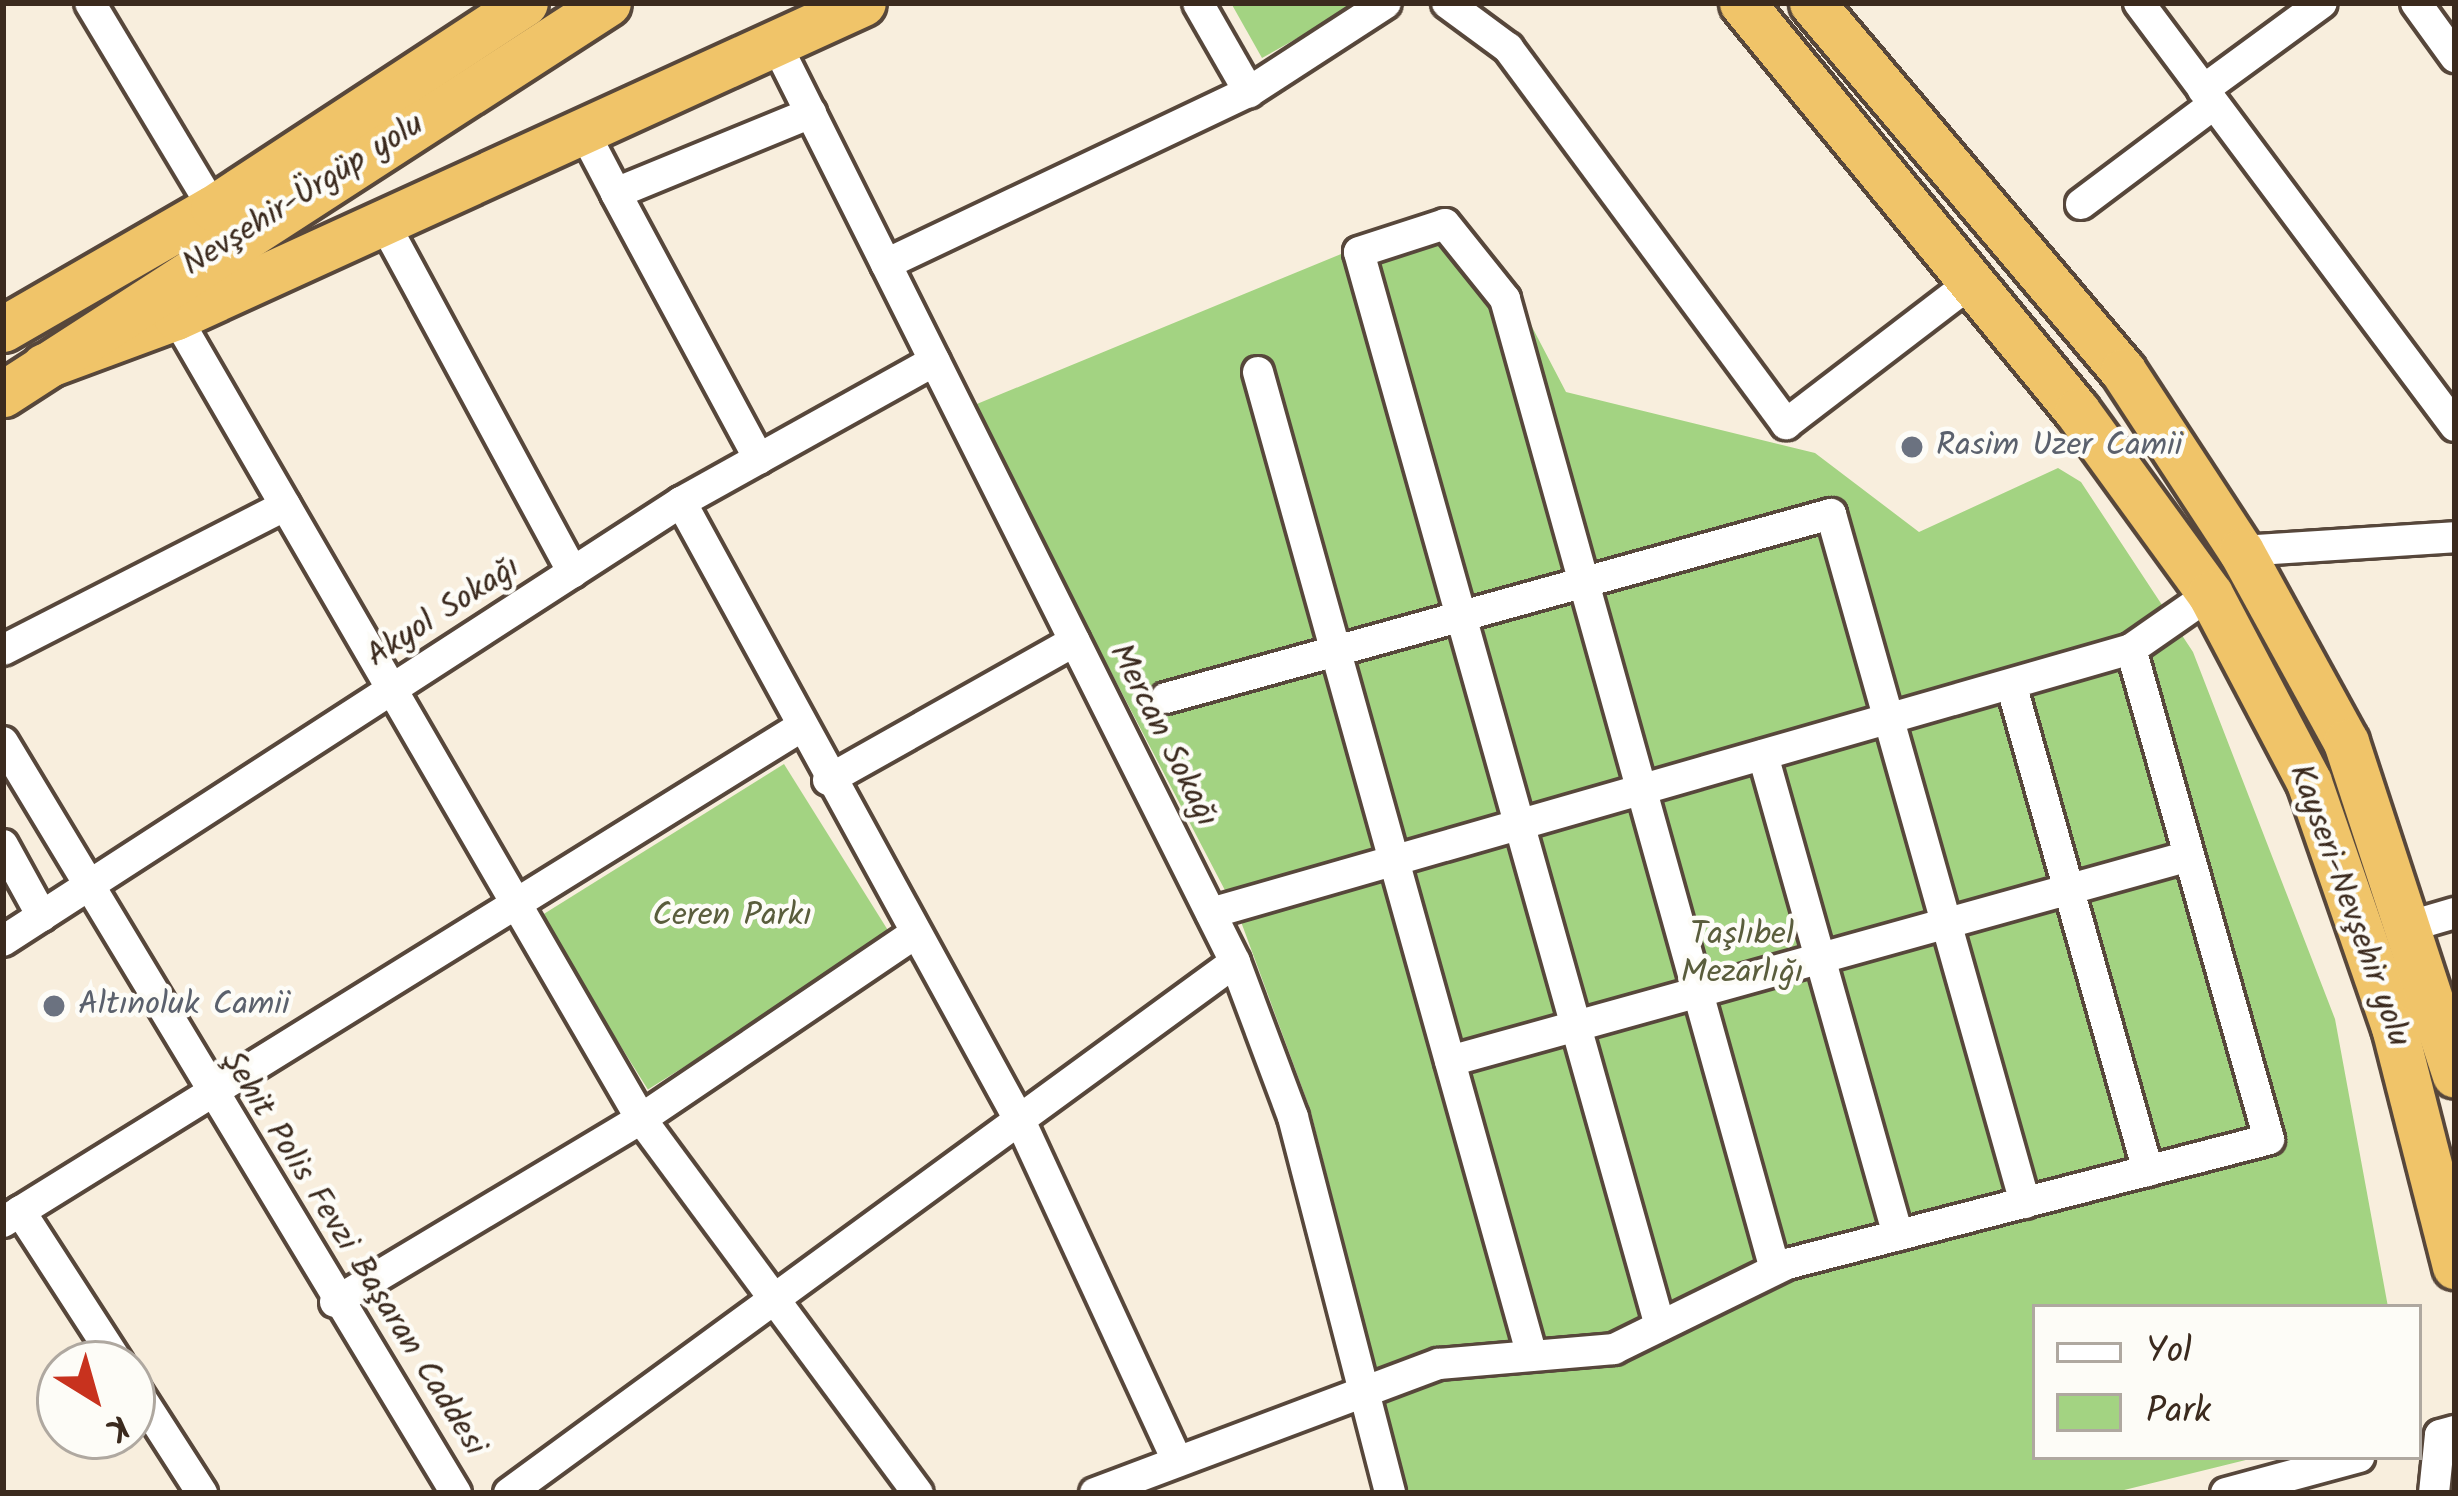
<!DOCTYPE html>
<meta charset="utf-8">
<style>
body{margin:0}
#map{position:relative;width:2458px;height:1496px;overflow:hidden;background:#f8eedd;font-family:Kalam,sans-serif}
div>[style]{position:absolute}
.green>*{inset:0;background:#a3d382;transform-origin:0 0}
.roads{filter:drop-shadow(3px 0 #57473b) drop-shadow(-3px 0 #57473b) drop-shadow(0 3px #57473b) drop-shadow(0 -3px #57473b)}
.minor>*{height:30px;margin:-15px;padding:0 15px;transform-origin:15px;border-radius:15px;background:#fff}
.highway>*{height:45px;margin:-22.5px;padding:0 22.5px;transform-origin:22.5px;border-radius:22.5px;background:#f0c469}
.dots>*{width:33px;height:33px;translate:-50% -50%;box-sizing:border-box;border:6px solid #fdfcf7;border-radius:50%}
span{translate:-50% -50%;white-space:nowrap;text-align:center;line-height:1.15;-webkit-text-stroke:9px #fdfcf7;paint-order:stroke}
.street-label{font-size:33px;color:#3b2a1e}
.worship-label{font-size:33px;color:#5b616d}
.left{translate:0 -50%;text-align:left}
.park-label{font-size:33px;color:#5a5d3c}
.frame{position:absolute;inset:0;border:6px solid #3b2a1e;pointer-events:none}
.legend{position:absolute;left:2032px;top:1304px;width:390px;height:156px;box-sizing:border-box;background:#fdfcf7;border:3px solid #afa8a0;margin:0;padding:15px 21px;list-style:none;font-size:36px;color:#3b2a1e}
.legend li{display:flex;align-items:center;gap:24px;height:60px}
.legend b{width:60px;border:3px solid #afa8a0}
.north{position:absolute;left:36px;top:1340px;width:120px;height:120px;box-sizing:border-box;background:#fdfcf7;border:3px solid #afa8a0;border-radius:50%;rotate:143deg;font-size:33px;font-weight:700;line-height:48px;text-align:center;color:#3b2a1e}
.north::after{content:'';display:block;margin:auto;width:42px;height:54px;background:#c8321e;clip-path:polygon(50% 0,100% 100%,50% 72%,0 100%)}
</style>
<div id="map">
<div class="green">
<i style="clip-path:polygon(1231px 3px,1360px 3px,1262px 58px)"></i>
<i style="clip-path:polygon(1448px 210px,1517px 298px,1566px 392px,1815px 453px,1919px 532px,2058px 468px,2081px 482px,2193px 652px,2335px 1019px,2388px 1307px,2035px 1307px,2035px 1457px,2258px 1457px,2112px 1493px,1408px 1493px,1310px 1109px,1240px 919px,972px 406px)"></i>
<i style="left:784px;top:764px;width:204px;height:288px;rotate:58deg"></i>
</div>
<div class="roads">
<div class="minor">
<i style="left:90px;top:3px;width:239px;rotate:59deg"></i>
<i style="left:1198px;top:3px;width:103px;rotate:60.2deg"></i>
<i style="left:1447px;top:3px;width:76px;rotate:36.4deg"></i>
<i style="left:1508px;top:48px;width:468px;rotate:53.5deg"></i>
<i style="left:1786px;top:424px;width:230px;rotate:-37.4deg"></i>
<i style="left:2139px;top:3px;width:528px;rotate:53.24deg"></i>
<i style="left:2416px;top:3px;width:67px;rotate:54.2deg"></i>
<i style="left:777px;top:46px;width:1024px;rotate:63.43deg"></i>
<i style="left:1235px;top:962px;width:165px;rotate:69.5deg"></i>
<i style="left:1293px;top:1117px;width:388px;rotate:75.5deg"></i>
<i style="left:2203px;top:90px;width:147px;rotate:-36.2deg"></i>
<i style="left:585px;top:134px;width:67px;rotate:62.3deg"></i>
<i style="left:2081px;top:204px;width:166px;rotate:-36.9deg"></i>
<i style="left:385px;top:225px;width:395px;rotate:61.6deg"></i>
<i style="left:886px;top:264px;width:402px;rotate:-25.4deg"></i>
<i style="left:1249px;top:92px;width:163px;rotate:-33deg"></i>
<i style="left:176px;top:317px;width:927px;rotate:59.89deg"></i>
<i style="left:641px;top:1119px;width:465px;rotate:53.5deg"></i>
<i style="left:1258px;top:372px;width:1021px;rotate:74.44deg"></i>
<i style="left:759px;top:459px;width:302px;rotate:-118.3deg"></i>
<i style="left:616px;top:193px;width:211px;rotate:-22.3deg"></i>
<i style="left:681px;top:502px;width:712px;rotate:61.31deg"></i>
<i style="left:1023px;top:1127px;width:368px;rotate:65.2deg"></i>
<i style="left:2241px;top:551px;width:214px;rotate:-3.7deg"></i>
<i style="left:3px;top:650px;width:317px;rotate:-27.1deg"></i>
<i style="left:2011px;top:684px;width:506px;rotate:74.29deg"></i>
<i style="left:1166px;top:698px;width:690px;rotate:-15.47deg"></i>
<i style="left:1831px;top:514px;width:716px;rotate:74.27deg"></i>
<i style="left:3px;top:742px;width:877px;rotate:58.9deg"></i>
<i style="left:1763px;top:755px;width:499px;rotate:74.3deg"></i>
<i style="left:828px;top:780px;width:283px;rotate:-29.4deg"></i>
<i style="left:3px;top:845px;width:81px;rotate:61.2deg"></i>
<i style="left:1211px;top:913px;width:957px;rotate:-16.01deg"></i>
<i style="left:2131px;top:649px;width:96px;rotate:-34.8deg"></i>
<i style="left:2407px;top:927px;width:50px;rotate:-16.3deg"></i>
<i style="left:3px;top:941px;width:808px;rotate:-32.92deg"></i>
<i style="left:681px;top:502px;width:290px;rotate:-29.1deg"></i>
<i style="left:1450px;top:1061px;width:767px;rotate:-15.5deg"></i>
<i style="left:20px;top:1211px;width:182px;rotate:57.1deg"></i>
<i style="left:3px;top:1222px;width:937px;rotate:-31.82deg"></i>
<i style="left:335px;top:1302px;width:357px;rotate:-30.9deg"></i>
<i style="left:641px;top:1119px;width:330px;rotate:-34.1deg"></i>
<i style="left:1660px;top:1326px;width:1115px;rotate:-105.66deg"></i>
<i style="left:1359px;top:252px;width:90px;rotate:-18deg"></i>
<i style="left:1445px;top:224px;width:96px;rotate:51.3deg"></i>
<i style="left:1505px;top:299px;width:1007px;rotate:74.45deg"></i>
<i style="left:132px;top:1384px;width:130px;rotate:57.3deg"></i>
<i style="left:509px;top:1493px;width:899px;rotate:-36.18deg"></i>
<i style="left:1095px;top:1493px;width:367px;rotate:-20.6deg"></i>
<i style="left:1439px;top:1364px;width:176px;rotate:-4.9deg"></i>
<i style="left:1614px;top:1349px;width:193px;rotate:-26.2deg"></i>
<i style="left:1787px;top:1264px;width:498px;rotate:-14.5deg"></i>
<i style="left:2269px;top:1139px;width:509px;rotate:-105.73deg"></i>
<i style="left:2226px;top:1493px;width:138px;rotate:-15.1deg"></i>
<i style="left:2434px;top:1493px;width:58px;rotate:-84.1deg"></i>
<i style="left:2440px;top:1435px;width:16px;rotate:-15deg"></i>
</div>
<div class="highway">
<i style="left:1742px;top:3px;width:528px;rotate:50.61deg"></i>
<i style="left:2077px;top:411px;width:226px;rotate:54deg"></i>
<i style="left:2210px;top:594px;width:212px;rotate:62.2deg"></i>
<i style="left:2309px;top:782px;width:259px;rotate:70.9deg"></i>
<i style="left:2394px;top:1027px;width:247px;rotate:75.7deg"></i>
<i style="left:1812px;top:3px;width:482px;rotate:49.8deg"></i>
<i style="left:2123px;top:371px;width:215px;rotate:56.8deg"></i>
<i style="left:2241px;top:551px;width:218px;rotate:61.2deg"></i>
<i style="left:2346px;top:742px;width:350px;rotate:71.9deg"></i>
<i style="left:3px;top:329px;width:242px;rotate:-30deg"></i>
<i style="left:213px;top:208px;width:373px;rotate:-33.3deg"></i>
<i style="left:44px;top:366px;width:141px;rotate:-20.4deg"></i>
<i style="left:176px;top:317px;width:755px;rotate:-24.56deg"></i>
<i style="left:3px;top:394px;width:720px;rotate:-32.87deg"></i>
</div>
</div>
<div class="dots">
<i style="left:1912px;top:447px;background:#6b7280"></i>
<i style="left:54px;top:1006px;background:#6b7280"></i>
</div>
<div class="street-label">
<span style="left:304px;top:196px;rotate:-32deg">Nevşehir-Ürgüp yolu</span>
<span style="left:444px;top:613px;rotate:-33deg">Akyol Sokağı</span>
<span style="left:1162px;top:736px;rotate:63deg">Mercan Sokağı</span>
<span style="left:2348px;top:906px;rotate:70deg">Kayseri-Nevşehir yolu</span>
<span style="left:352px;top:1254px;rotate:58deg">Şehit Polis Fevzi Başaran Caddesi</span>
</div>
<div class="worship-label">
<span class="left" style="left:1936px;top:447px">Rasim Uzer Camii</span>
<span class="left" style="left:78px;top:1006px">Altınoluk Camii</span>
</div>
<div class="park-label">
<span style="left:732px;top:917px">Ceren Parkı</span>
<span style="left:1742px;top:955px">Taşlıbel<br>Mezarlığı</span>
</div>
<div class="frame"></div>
<ul class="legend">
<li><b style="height:15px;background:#fff"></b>Yol</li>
<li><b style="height:33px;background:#a3d382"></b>Park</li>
</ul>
<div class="north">K</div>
</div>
